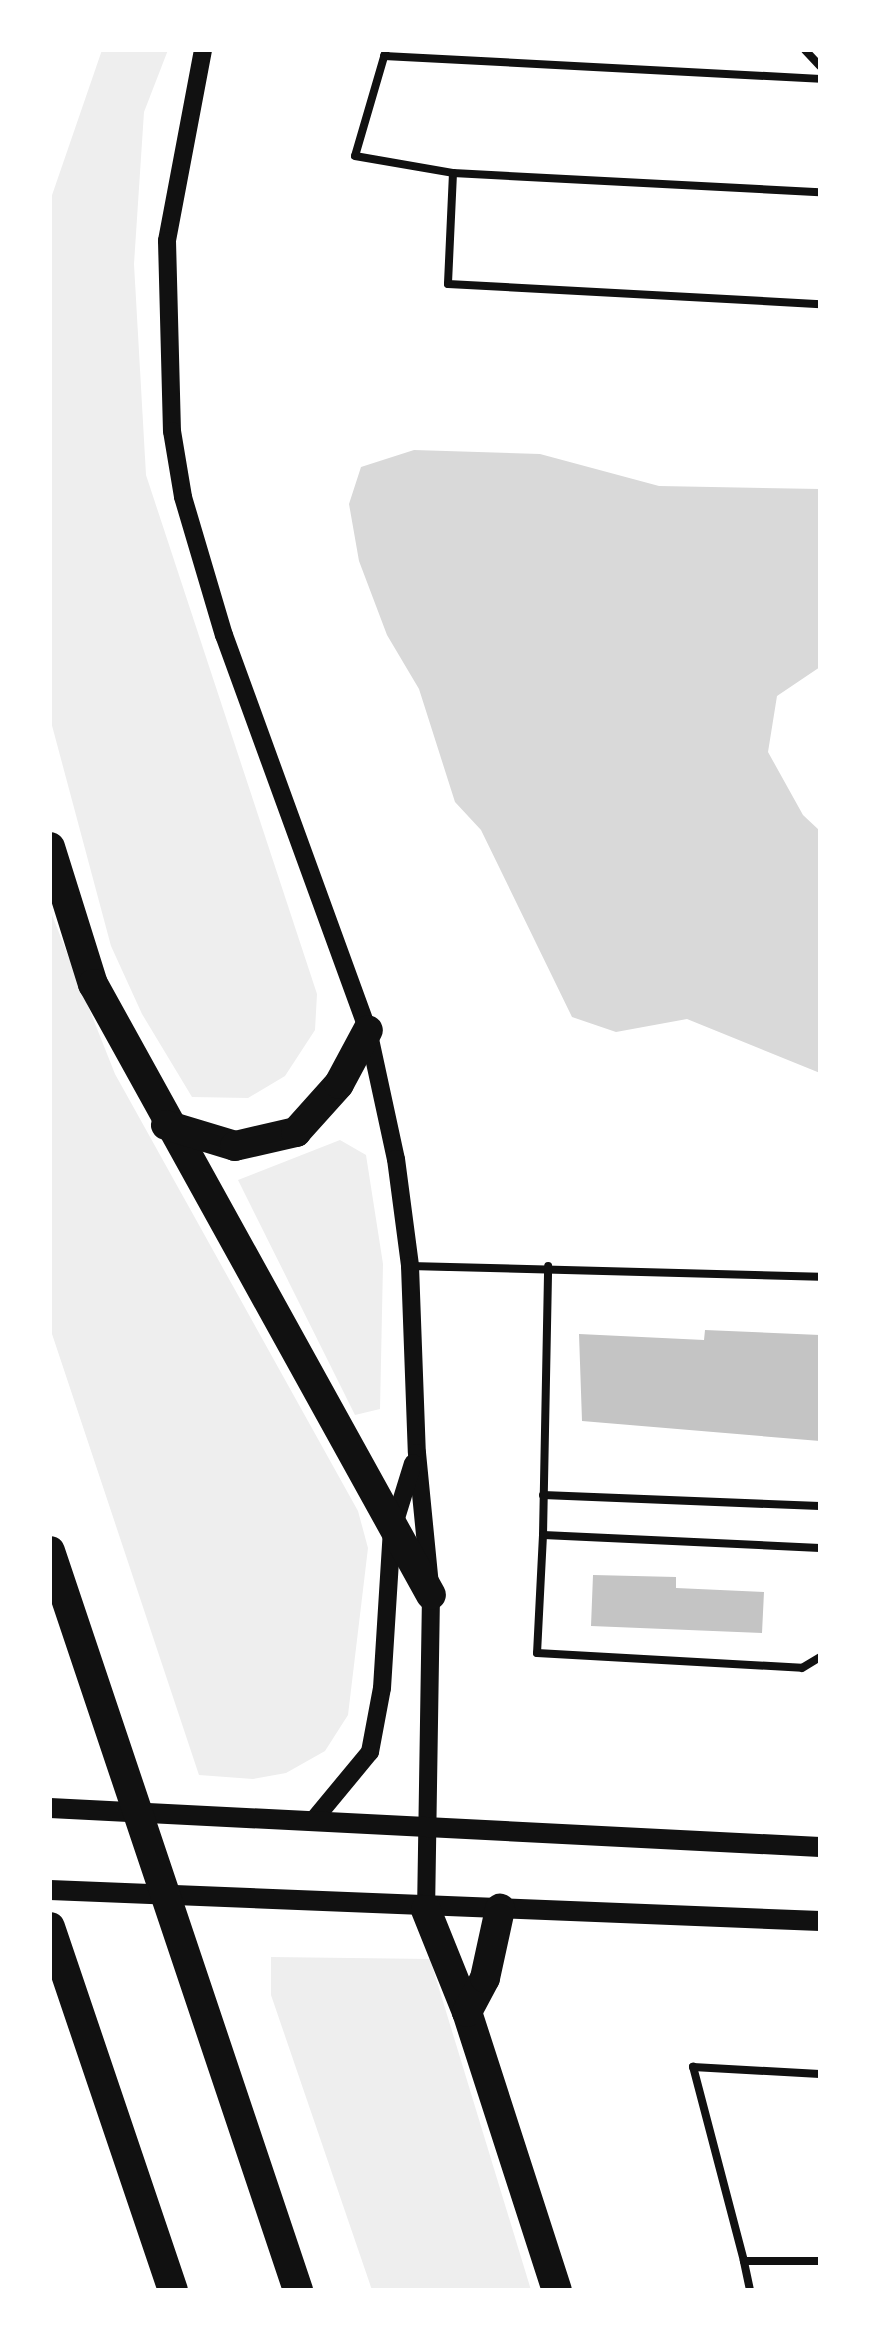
<!DOCTYPE html>
<style>
body{margin:0}
#map{position:relative;width:870px;height:2340px;overflow:hidden;background:#fff;font-family:Karla,sans-serif}
div>[style]{position:absolute}
.green>*{inset:0;background:#eee}
.water>*{inset:0;background:#d9d9d9}
.building>*{inset:0;background:#c4c4c4}
.service>*{height:8px;margin:-4px;padding:0 4px;transform-origin:4px;border-radius:4px;background:#111}
.tertiary>*{height:18px;margin:-9px;padding:0 9px;transform-origin:9px;border-radius:9px;background:#111}
.secondary>*{height:20px;margin:-10px;padding:0 10px;transform-origin:10px;border-radius:10px;background:#111}
.motorway>*{height:30px;margin:-15px;padding:0 15px;transform-origin:15px;border-radius:15px;background:#111}
span{translate:-50% -50%;white-space:nowrap;text-align:center;line-height:1.15;-webkit-text-stroke:9px #fff;paint-order:stroke}
.frame{position:absolute;inset:0;border:52px solid #fff;pointer-events:none}
</style>
<div id="map">
<div class="green">
<i style="clip-path:polygon(102px 50px,168px 50px,144px 112px,134px 264px,146px 475px,317px 994px,315px 1030px,285px 1076px,248px 1098px,192px 1097px,142px 1014px,111px 946px,50px 718px,50px 201px)"></i>
<i style="clip-path:polygon(50px 910px,115px 1074px,358px 1511px,368px 1548px,348px 1715px,325px 1751px,286px 1773px,253px 1779px,199px 1775px,50px 1328px)"></i>
<i style="clip-path:polygon(340px 1140px,366px 1155px,383px 1264px,380px 1409px,355px 1415px,238px 1180px)"></i>
<i style="clip-path:polygon(271px 1957px,430px 1959px,531px 2290px,372px 2290px,271px 1995px)"></i>
</div>
<div class="water">
<i style="clip-path:polygon(414px 450px,540px 454px,659px 486px,820px 489px,820px 667px,777px 696px,768px 752px,803px 815px,820px 831px,820px 1073px,687px 1019px,616px 1032px,572px 1017px,481px 830px,455px 802px,419px 689px,387px 635px,359px 561px,349px 504px,361px 467px)"></i>
</div>
<div class="building">
<i style="clip-path:polygon(705px 1330px,820px 1335px,820px 1441px,582px 1421px,579px 1334px,704px 1340px)"></i>
<i style="clip-path:polygon(593px 1575px,676px 1577px,676px 1588px,764px 1592px,762px 1633px,591px 1626px)"></i>
</div>
<div class="service">
<i style="left:386px;top:50px;width:110px;rotate:106.3deg"></i>
<i style="left:355px;top:156px;width:99px;rotate:9.8deg"></i>
<i style="left:453px;top:173px;width:111px;rotate:92.6deg"></i>
<i style="left:448px;top:284px;width:373px;rotate:3.1deg"></i>
<i style="left:805px;top:50px;width:22px;rotate:47deg"></i>
<i style="left:384px;top:56px;width:437px;rotate:3deg"></i>
<i style="left:453px;top:173px;width:367px;rotate:3deg"></i>
<i style="left:410px;top:1266px;width:410px;rotate:1.5deg"></i>
<i style="left:543px;top:1495px;width:277px;rotate:2.3deg"></i>
<i style="left:543px;top:1535px;width:269px;rotate:-88.9deg"></i>
<i style="left:820px;top:1548px;width:277px;rotate:-177.3deg"></i>
<i style="left:543px;top:1535px;width:118px;rotate:92.9deg"></i>
<i style="left:537px;top:1653px;width:265px;rotate:3.2deg"></i>
<i style="left:802px;top:1668px;width:21px;rotate:-31deg"></i>
<i style="left:744px;top:2261px;width:201px;rotate:-104.7deg"></i>
<i style="left:693px;top:2067px;width:127px;rotate:3.2deg"></i>
<i style="left:750px;top:2290px;width:30px;rotate:-102deg"></i>
<i style="left:744px;top:2261px;width:76px"></i>
</div>
<div class="tertiary">
<i style="left:203px;top:50px;width:194px;rotate:100.7deg"></i>
<i style="left:167px;top:241px;width:190px;rotate:88.5deg"></i>
<i style="left:172px;top:431px;width:67px;rotate:80.5deg"></i>
<i style="left:183px;top:497px;width:144px;rotate:73.5deg"></i>
<i style="left:224px;top:635px;width:420px;rotate:70deg"></i>
<i style="left:368px;top:1030px;width:132px;rotate:77.8deg"></i>
<i style="left:396px;top:1159px;width:108px;rotate:82.5deg"></i>
<i style="left:410px;top:1266px;width:187px;rotate:87.9deg"></i>
<i style="left:417px;top:1453px;width:143px;rotate:84.4deg"></i>
<i style="left:431px;top:1595px;width:315px;rotate:90.9deg"></i>
<i style="left:312px;top:1822px;width:91px;rotate:-50.4deg"></i>
<i style="left:370px;top:1752px;width:65px;rotate:-79.4deg"></i>
<i style="left:382px;top:1688px;width:157px;rotate:-86.4deg"></i>
<i style="left:392px;top:1531px;width:71px;rotate:-72.8deg"></i>
</div>
<div class="secondary">
<i style="left:50px;top:1808px;width:771px;rotate:2.9deg"></i>
<i style="left:50px;top:1890px;width:771px;rotate:2.31deg"></i>
</div>
<div class="motorway">
<i style="left:50px;top:847px;width:144px;rotate:72.6deg"></i>
<i style="left:93px;top:984px;width:698px;rotate:61.05deg"></i>
<i style="left:166px;top:1125px;width:72px;rotate:16.9deg"></i>
<i style="left:235px;top:1146px;width:63px;rotate:-12.9deg"></i>
<i style="left:296px;top:1132px;width:64px;rotate:-48.1deg"></i>
<i style="left:339px;top:1084px;width:61px;rotate:-61.8deg"></i>
<i style="left:50px;top:1551px;width:780px;rotate:71.45deg"></i>
<i style="left:426px;top:1910px;width:110px;rotate:68.1deg"></i>
<i style="left:467px;top:2012px;width:292px;rotate:72.1deg"></i>
<i style="left:50px;top:1927px;width:383px;rotate:71.3deg"></i>
<i style="left:467px;top:2012px;width:38px;rotate:-62deg"></i>
<i style="left:485px;top:1978px;width:71px;rotate:-77.7deg"></i>
</div>
<div class="frame"></div>
</div>
